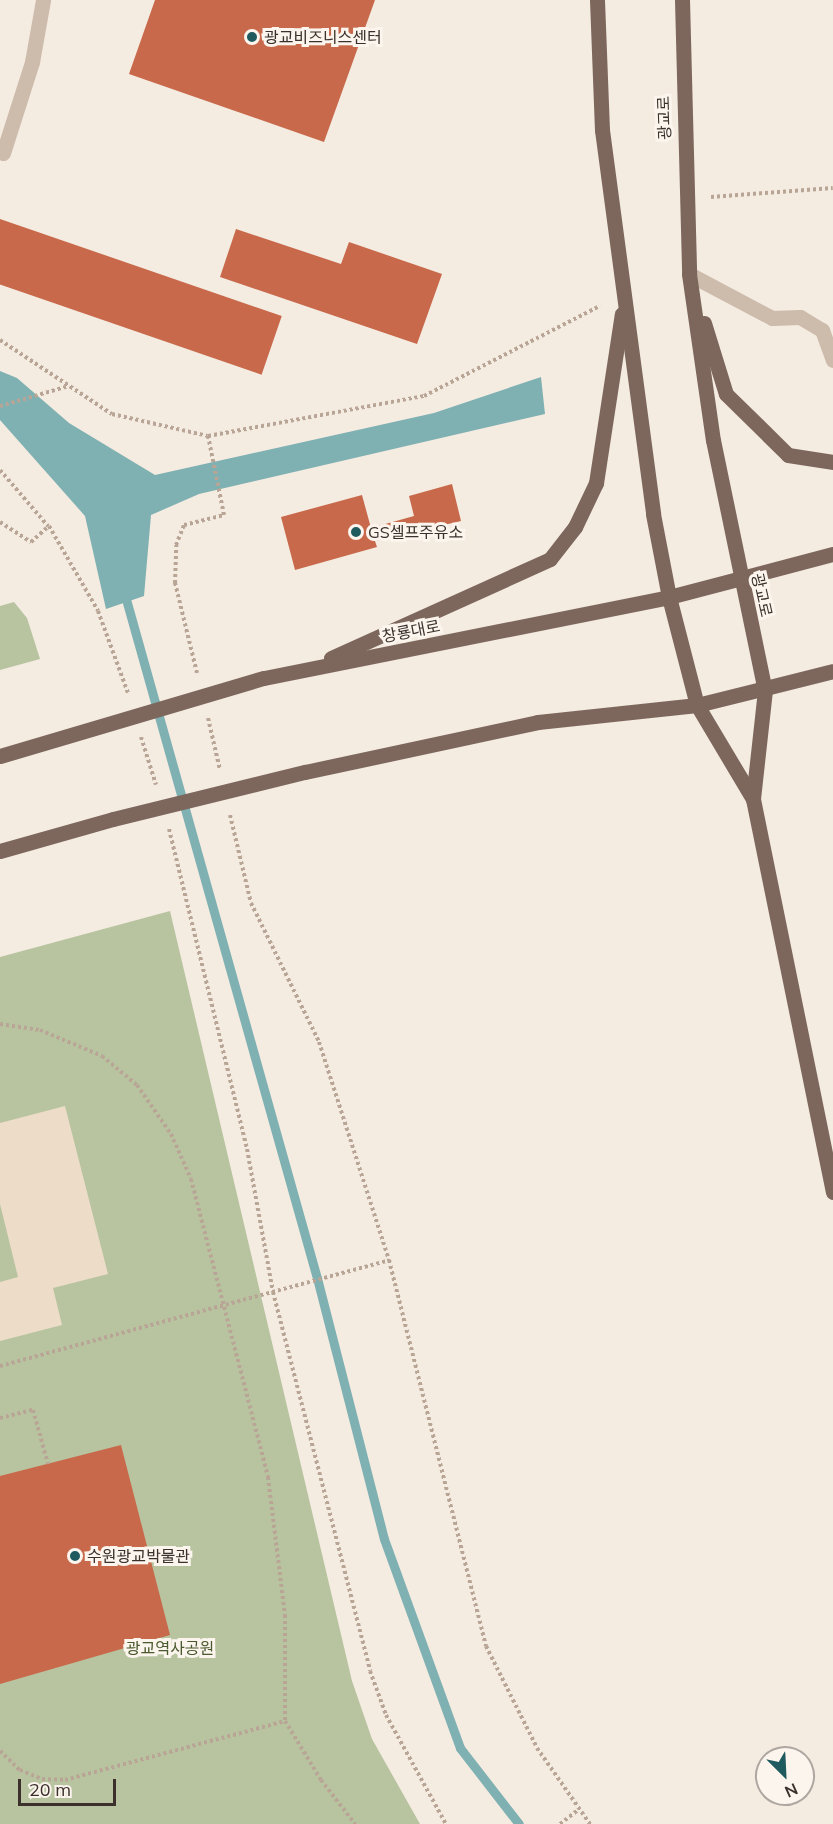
<!DOCTYPE html>
<meta charset="utf-8">
<style>
body{margin:0}
#map{position:relative;width:833px;height:1824px;overflow:hidden;background:#f4ebe1;font-family:Mulish,"Noto Sans KR",sans-serif}
div>[style]{position:absolute}
.green>*{inset:0;background:#b8c4a0}
.plaza>*{inset:0;background:#ecdcc8}
.water>*{inset:0;background:#7fb0b2}
.stream>*{height:9px;margin:-4.5px;padding:0 4.5px;transform-origin:4.5px;border-radius:4.5px;background:#7fb0b2}
.building>*{inset:0;background:#c8694b;transform-origin:0 0}
.path>*{height:4px;margin-top:-2px;transform-origin:0;background:repeating-linear-gradient(90deg,#b9a596 0 3px,transparent 0 6px)}
.minor>*{height:15px;margin:-7.5px;padding:0 7.5px;transform-origin:7.5px;border-radius:7.5px;background:#cdbbac}
.major>*{height:15px;margin:-7.5px;padding:0 7.5px;transform-origin:7.5px;border-radius:7.5px;background:#7d675c}
.dots>*{width:16px;height:16px;translate:-50% -50%;box-sizing:border-box;border:3px solid #fbf5ee;border-radius:50%}
span{translate:-50% -50%;white-space:nowrap;text-align:center;line-height:1.15;-webkit-text-stroke:6px #fbf5ee;paint-order:stroke}
.poi-label{font-size:16px;color:#3b302b}
.left{translate:0 -50%;text-align:left}
.street-label{font-size:16px;color:#3b302b}
.park-label{font-size:16px;color:#4a5a2e}
.north{position:absolute;left:755px;top:1746px;width:60px;height:60px;box-sizing:border-box;background:#fbf5ee;border:2px solid #aea6a0;border-radius:50%;rotate:156deg;font-size:16px;font-weight:700;line-height:24px;text-align:center;color:#3b302b}
.north::after{content:'';display:block;margin:auto;width:21px;height:27px;background:#1f5a5e;clip-path:polygon(50% 0,100% 100%,50% 72%,0 100%)}
.scale{position:absolute;left:18px;top:1779px;width:98px;height:27px;box-sizing:border-box;border:3px solid #3b302b;border-top:0;padding-left:8px;font-size:18px;line-height:21px;white-space:nowrap;color:#3b302b;-webkit-text-stroke:4px #fbf5ee;paint-order:stroke}
</style>
<div id="map">
<div class="green">
<i style="clip-path:polygon(14px 602px,27px 618px,40px 659px,0 670px,0 606px)"></i>
<i style="clip-path:polygon(170px 911px,352px 1681px,372px 1739px,420px 1824px,0 1824px,0 957px)"></i>
</div>
<div class="plaza">
<i style="clip-path:polygon(65px 1106px,108px 1274px,53px 1288px,62px 1325px,0 1341px,0 1282px,18px 1277px,0 1204px,0 1123px)"></i>
</div>
<div class="water">
<i style="clip-path:polygon(0 371px,17px 378px,69px 423px,155px 475px,434px 413px,541px 377px,545px 414px,199px 494px,151px 515px,144px 596px,106px 609px,85px 516px,0 420px)"></i>
</div>
<div class="stream">
<i style="left:124px;top:592px;width:713px;rotate:74.29deg"></i>
<i style="left:317px;top:1278px;width:269px;rotate:75.6deg"></i>
<i style="left:384px;top:1539px;width:222px;rotate:70deg"></i>
<i style="left:460px;top:1748px;width:96px;rotate:52.2deg"></i>
</div>
<div class="building">
<i style="clip-path:polygon(155px 0,375px 0,324px 142px,129px 74px)"></i>
<i style="left:0;top:219px;width:298px;height:62px;rotate:19deg"></i>
<i style="clip-path:polygon(236px 229px,341px 264px,349px 242px,442px 274px,417px 344px,220px 277px)"></i>
<i style="clip-path:polygon(452px 484px,461px 521px,375px 541px,377px 547px,295px 570px,281px 517px,362px 495px,371px 528px,414px 516px,409px 496px)"></i>
<i style="clip-path:polygon(121px 1445px,170px 1635px,0 1684px,0 1476px)"></i>
</div>
<div class="path">
<i style="left:711px;top:197px;width:122px;rotate:-4.2deg"></i>
<i style="left:0;top:340px;width:134px;rotate:33.5deg"></i>
<i style="left:112px;top:414px;width:98px;rotate:12.9deg"></i>
<i style="left:208px;top:436px;width:220px;rotate:-10.5deg"></i>
<i style="left:424px;top:396px;width:198px;rotate:-27.1deg"></i>
<i style="left:0;top:406px;width:72px;rotate:-16.2deg"></i>
<i style="left:0;top:470px;width:74px;rotate:49.4deg"></i>
<i style="left:0;top:522px;width:37px;rotate:33deg"></i>
<i style="left:31px;top:542px;width:24px;rotate:-42deg"></i>
<i style="left:49px;top:526px;width:98px;rotate:60deg"></i>
<i style="left:98px;top:611px;width:87px;rotate:69.9deg"></i>
<i style="left:197px;top:673px;width:93px;rotate:-103.7deg"></i>
<i style="left:175px;top:583px;width:38px;rotate:-88deg"></i>
<i style="left:176px;top:545px;width:22px;rotate:-68deg"></i>
<i style="left:184px;top:525px;width:41px;rotate:-14deg"></i>
<i style="left:224px;top:515px;width:81px;rotate:-101.4deg"></i>
<i style="left:208px;top:718px;width:53px;rotate:77deg"></i>
<i style="left:141px;top:737px;width:50px;rotate:72.6deg"></i>
<i style="left:230px;top:815px;width:90px;rotate:76.6deg"></i>
<i style="left:251px;top:903px;width:155px;rotate:63.9deg"></i>
<i style="left:319px;top:1042px;width:229px;rotate:72.2deg"></i>
<i style="left:389px;top:1260px;width:398px;rotate:75.9deg"></i>
<i style="left:486px;top:1646px;width:114px;rotate:63.4deg"></i>
<i style="left:537px;top:1748px;width:93px;rotate:55.1deg"></i>
<i style="left:169px;top:829px;width:329px;rotate:76.3deg"></i>
<i style="left:247px;top:1149px;width:145px;rotate:79.7deg"></i>
<i style="left:273px;top:1292px;width:391px;rotate:75.6deg"></i>
<i style="left:370px;top:1671px;width:47px;rotate:70deg"></i>
<i style="left:386px;top:1715px;width:124px;rotate:61.2deg"></i>
<i style="left:0;top:1024px;width:40px;rotate:8.5deg"></i>
<i style="left:40px;top:1030px;width:67px;rotate:22.8deg"></i>
<i style="left:102px;top:1056px;width:45px;rotate:39.6deg"></i>
<i style="left:137px;top:1085px;width:60px;rotate:55.2deg"></i>
<i style="left:171px;top:1134px;width:49px;rotate:66deg"></i>
<i style="left:191px;top:1179px;width:308px;rotate:75.5deg"></i>
<i style="left:268px;top:1477px;width:139px;rotate:83deg"></i>
<i style="left:285px;top:1615px;width:106px;rotate:90deg"></i>
<i style="left:285px;top:1721px;width:69px;rotate:58.6deg"></i>
<i style="left:321px;top:1780px;width:56px;rotate:52.3deg"></i>
<i style="left:0;top:1366px;width:403px;rotate:-15.2deg"></i>
<i style="left:0;top:1418px;width:34px;rotate:-14deg"></i>
<i style="left:33px;top:1410px;width:56px;rotate:74.5deg"></i>
<i style="left:0;top:1751px;width:28px;rotate:44deg"></i>
<i style="left:20px;top:1770px;width:24px;rotate:22deg"></i>
<i style="left:42px;top:1779px;width:23px;rotate:2deg"></i>
<i style="left:65px;top:1780px;width:228px;rotate:-15deg"></i>
<i style="left:560px;top:1824px;width:23px;rotate:-38deg"></i>
</div>
<div class="minor">
<i style="left:3px;top:153px;width:96px;rotate:-72.3deg"></i>
<i style="left:32px;top:62px;width:63px;rotate:-79.9deg"></i>
<i style="left:689px;top:274px;width:94px;rotate:27.9deg"></i>
<i style="left:772px;top:318px;width:28px;rotate:-2deg"></i>
<i style="left:800px;top:317px;width:26px;rotate:31deg"></i>
<i style="left:822px;top:330px;width:32px;rotate:70deg"></i>
</div>
<div class="major">
<i style="left:597px;top:0;width:130px;rotate:87.8deg"></i>
<i style="left:602px;top:130px;width:387px;rotate:82.4deg"></i>
<i style="left:653px;top:514px;width:85px;rotate:79.1deg"></i>
<i style="left:669px;top:597px;width:112px;rotate:75.5deg"></i>
<i style="left:697px;top:705px;width:109px;rotate:59.2deg"></i>
<i style="left:682px;top:0;width:274px;rotate:88.5deg"></i>
<i style="left:689px;top:274px;width:168px;rotate:81.8deg"></i>
<i style="left:713px;top:440px;width:255px;rotate:78.3deg"></i>
<i style="left:765px;top:690px;width:110px;rotate:96.3deg"></i>
<i style="left:753px;top:799px;width:401px;rotate:78.5deg"></i>
<i style="left:704px;top:323px;width:74px;rotate:72.8deg"></i>
<i style="left:726px;top:394px;width:87px;rotate:44.5deg"></i>
<i style="left:788px;top:455px;width:46px;rotate:8.8deg"></i>
<i style="left:331px;top:658px;width:240px;rotate:-24.3deg"></i>
<i style="left:550px;top:559px;width:41px;rotate:-52deg"></i>
<i style="left:575px;top:527px;width:49px;rotate:-64.5deg"></i>
<i style="left:596px;top:483px;width:171px;rotate:-81.3deg"></i>
<i style="left:0;top:756px;width:275px;rotate:-16.5deg"></i>
<i style="left:264px;top:678px;width:413px;rotate:-11.3deg"></i>
<i style="left:669px;top:597px;width:170px;rotate:-14.7deg"></i>
<i style="left:0;top:851px;width:117px;rotate:-15.8deg"></i>
<i style="left:113px;top:819px;width:198px;rotate:-13.8deg"></i>
<i style="left:305px;top:772px;width:238px;rotate:-12.1deg"></i>
<i style="left:538px;top:722px;width:160px;rotate:-6.1deg"></i>
<i style="left:697px;top:705px;width:140px;rotate:-14deg"></i>
</div>
<div class="dots">
<i style="left:252px;top:37px;background:#1f5a5e"></i>
<i style="left:356px;top:532px;background:#1f5a5e"></i>
<i style="left:75px;top:1556px;background:#1f5a5e"></i>
</div>
<div class="poi-label">
<span class="left" style="left:264px;top:37px">광교비즈니스센터</span>
<span class="left" style="left:368px;top:532px">GS셀프주유소</span>
<span class="left" style="left:87px;top:1556px">수원광교박물관</span>
</div>
<div class="street-label">
<span style="left:664px;top:118px;rotate:-92deg">광교로</span>
<span style="left:762px;top:595px;rotate:77deg">광교로</span>
<span style="left:411px;top:631px;rotate:-11deg">창룡대로</span>
</div>
<div class="park-label">
<span style="left:170px;top:1648px">광교역사공원</span>
</div>
<div class="north">N</div>
<div class="scale">20 m</div>
</div>
